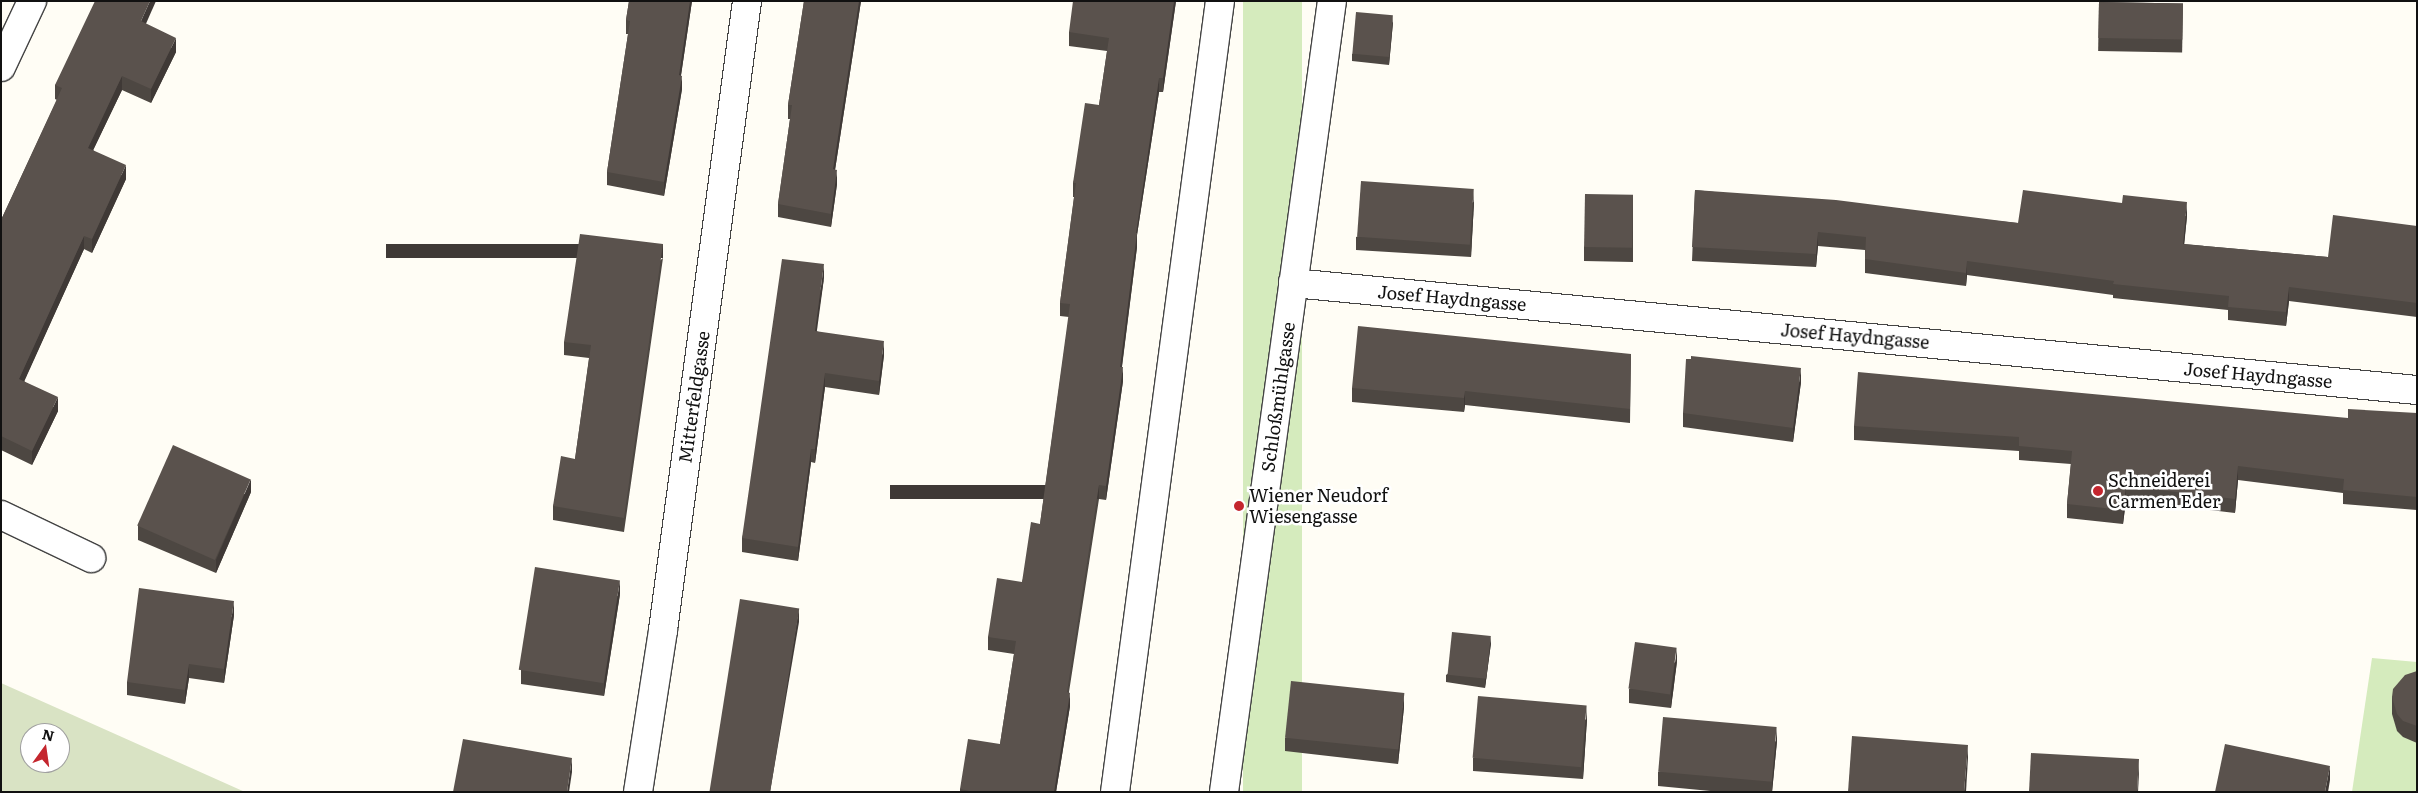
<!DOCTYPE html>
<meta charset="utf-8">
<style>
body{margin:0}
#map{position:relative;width:2418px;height:793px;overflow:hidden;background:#fffdf5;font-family:Literata,serif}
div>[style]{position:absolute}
.green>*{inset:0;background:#d5ebbd;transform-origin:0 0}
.cemetery>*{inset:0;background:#d9e3c4}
.roads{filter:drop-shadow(1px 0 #444) drop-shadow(-1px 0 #444) drop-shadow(0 1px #444) drop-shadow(0 -1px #444)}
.street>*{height:28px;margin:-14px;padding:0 14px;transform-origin:14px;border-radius:14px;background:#fff}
.wall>*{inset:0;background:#4d4742;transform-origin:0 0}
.shaded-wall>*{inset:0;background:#3f3936;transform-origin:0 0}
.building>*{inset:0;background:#5a524d;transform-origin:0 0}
.dots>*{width:14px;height:14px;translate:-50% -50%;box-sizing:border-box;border:2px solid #fff;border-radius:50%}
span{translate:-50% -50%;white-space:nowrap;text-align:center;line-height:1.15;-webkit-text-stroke:5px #fff;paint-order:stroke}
.street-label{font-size:18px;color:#111}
.poi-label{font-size:18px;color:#111}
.left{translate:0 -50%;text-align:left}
.frame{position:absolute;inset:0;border:2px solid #111;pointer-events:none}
.north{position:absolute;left:20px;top:723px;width:50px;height:50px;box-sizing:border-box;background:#fff;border:1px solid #a0a0a0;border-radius:50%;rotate:14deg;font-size:14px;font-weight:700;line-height:20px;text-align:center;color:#111}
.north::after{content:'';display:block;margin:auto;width:18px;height:22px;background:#c4262e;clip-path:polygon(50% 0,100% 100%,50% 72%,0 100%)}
</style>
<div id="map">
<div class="green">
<i style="left:1243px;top:1px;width:59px;height:798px"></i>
<i style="clip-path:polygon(2372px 658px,2417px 662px,2417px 792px,2352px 792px)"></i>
</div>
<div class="cemetery">
<i style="clip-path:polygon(evenodd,1px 683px,245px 792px,1px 792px,1px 683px,30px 733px,60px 733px,60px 763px,30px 763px,30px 733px)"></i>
</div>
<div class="roads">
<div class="street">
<i style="left:1px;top:67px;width:73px;rotate:-64.8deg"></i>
<i style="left:1293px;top:283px;width:1129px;rotate:5.44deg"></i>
<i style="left:1px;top:515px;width:100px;rotate:25.5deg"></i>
<i style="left:638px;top:792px;width:164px;rotate:-81.2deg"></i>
<i style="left:663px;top:630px;width:635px;rotate:-82.39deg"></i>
<i style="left:1115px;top:792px;width:798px;rotate:-82.44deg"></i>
<i style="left:1224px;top:792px;width:798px;rotate:-82.23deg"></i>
</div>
</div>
<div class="wall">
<i style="clip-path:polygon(629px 1px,692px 1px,681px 75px,682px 89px,664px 196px,607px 185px,607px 172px,628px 34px,626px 34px,626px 20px)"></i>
<i style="clip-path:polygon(804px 1px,861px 1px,835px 170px,837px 184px,831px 227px,778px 217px,778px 204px,790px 119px,788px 119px,788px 105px)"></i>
<i style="clip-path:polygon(1176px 1px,1163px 92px,1159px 92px,1137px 235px,1137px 247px,1122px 367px,1123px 381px,1106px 500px,1099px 499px,1069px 692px,1070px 706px,1056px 792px,960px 792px,960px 789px,1000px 744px,1014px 654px,988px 650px,988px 637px,1022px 582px,1040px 524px,1069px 317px,1060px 316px,1060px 303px,1074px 197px,1073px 197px,1073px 183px,1099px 105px,1107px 51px,1069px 46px,1069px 32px)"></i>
<i style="left:2099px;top:2px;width:84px;height:49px;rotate:1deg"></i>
<i style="clip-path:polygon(1393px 22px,1389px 65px,1352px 61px,1352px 54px)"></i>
<i style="clip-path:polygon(146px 24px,176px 52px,151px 103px,122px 90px,93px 150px,126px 179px,92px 253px,84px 249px,24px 381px,58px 411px,32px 465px,1px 450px,1px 220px,57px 100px,55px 99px,55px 85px)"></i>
<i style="clip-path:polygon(1695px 190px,2018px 223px,2187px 216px,2184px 244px,2328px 257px,2417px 226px,2417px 317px,2289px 301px,2286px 326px,2228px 320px,2228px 310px,2113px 298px,2113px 295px,1967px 275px,1966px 286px,1865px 273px,1865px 250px,1818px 246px,1816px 267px,1692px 261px)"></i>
<i style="clip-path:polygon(1633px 195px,1633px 262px,1584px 261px,1584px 247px)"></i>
<i style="clip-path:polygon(1474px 202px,1471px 257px,1356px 250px,1356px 237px)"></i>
<i style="clip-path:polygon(663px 258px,624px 532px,553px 520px,553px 506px,575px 459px,589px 358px,564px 355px,564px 342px)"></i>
<i style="clip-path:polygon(824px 278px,816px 331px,884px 355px,879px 395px,825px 387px,815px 463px,811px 462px,798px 561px,742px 552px,742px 538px)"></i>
<i style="clip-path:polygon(1631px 354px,1630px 423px,1465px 405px,1464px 412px,1352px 402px,1352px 388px)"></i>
<i style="clip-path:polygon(1801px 382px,1793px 442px,1683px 427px,1683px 413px)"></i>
<i style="clip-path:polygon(2417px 413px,2417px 510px,2343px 504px,2343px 493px,2238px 480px,2235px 513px,2126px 500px,2123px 524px,2067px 518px,2067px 504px,2071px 464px,2019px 460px,2019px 451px,1854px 440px,1854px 426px,2348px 418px)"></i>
<i style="clip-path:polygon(251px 492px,216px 573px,138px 540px,138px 526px)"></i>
<i style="clip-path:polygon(620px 594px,604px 696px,521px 684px,521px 670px)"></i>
<i style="clip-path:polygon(234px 615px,224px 683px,189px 678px,185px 704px,127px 695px,127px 682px)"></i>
<i style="clip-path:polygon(1491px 643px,1485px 688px,1446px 682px,1446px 675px)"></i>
<i style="clip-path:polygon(1677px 661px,1671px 708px,1629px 703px,1629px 689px)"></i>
<i style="clip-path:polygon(2417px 671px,2417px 743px,2403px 737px,2397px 731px,2392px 714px,2392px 697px)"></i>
<i style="clip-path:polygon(1404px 707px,1398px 764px,1285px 751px,1285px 738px)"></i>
<i style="clip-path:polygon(1587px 719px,1583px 779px,1473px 771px,1473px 758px)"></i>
<i style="clip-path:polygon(1777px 741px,1772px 792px,1721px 792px,1658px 786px,1658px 772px)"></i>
</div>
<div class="shaded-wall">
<i style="clip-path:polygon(150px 1px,156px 1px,141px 35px,141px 21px)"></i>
<i style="clip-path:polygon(690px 1px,692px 1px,679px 89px,679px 75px)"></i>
<i style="clip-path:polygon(859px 1px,861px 1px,833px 183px,833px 169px)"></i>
<i style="clip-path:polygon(1174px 1px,1176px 1px,1163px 92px,1163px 78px)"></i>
<i style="clip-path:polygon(1393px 15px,1393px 22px,1389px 65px,1389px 58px)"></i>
<i style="clip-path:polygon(176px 38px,176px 52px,151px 103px,151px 89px)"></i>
<i style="clip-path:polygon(122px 76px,122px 90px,88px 161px,88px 148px)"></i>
<i style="clip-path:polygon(682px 76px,682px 89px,664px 196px,664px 182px)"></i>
<i style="clip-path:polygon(1159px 78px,1159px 92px,1137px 235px,1137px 247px,1120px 381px,1120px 367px,1136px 233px)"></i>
<i style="clip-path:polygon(126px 165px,126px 179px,92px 253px,92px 239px)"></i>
<i style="clip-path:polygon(837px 170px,837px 184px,831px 227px,831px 214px)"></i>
<i style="clip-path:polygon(1474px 188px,1474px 202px,1471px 257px,1471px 244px)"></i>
<i style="clip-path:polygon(2187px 202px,2187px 216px,2183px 257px,2183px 244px)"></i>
<i style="clip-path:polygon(1818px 232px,1818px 246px,1816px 267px,1816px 254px)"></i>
<i style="clip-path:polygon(84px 236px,84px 249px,19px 393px,19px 379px)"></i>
<i style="left:663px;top:244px;width:14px;height:277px;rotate:90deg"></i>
<i style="clip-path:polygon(1967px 261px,1967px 275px,1966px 286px,1966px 273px)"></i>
<i style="clip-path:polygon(824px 264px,824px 278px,815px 345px,815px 331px)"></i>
<i style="clip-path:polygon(2289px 287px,2289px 301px,2286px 326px,2286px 312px)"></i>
<i style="clip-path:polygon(884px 341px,884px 355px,879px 395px,879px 381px)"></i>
<i style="clip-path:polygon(1123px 367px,1123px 381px,1106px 500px,1106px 486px)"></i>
<i style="clip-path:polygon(1801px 368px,1801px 382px,1793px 442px,1793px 428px)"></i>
<i style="clip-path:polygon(825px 373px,825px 387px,815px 463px,815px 449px)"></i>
<i style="clip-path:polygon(1465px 391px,1465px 405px,1464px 412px,1464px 398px)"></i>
<i style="clip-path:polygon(58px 397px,58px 411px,32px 465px,32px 451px)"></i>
<i style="clip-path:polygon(811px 449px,811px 462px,798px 561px,798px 547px)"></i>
<i style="clip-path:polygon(2238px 466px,2238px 480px,2235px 513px,2235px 499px)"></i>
<i style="clip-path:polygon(251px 479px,251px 492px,216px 573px,216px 560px)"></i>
<i style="left:1099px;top:485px;width:14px;height:209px;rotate:90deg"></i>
<i style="clip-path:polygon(2126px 486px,2126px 500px,2123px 524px,2123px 510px)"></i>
<i style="clip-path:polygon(620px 580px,620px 594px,604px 696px,604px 683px)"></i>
<i style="clip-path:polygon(234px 601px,234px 615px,224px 683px,224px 669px)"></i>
<i style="clip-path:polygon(799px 608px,799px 622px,770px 792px,768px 792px)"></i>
<i style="clip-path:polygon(1491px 636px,1491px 643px,1485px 688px,1485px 680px)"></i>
<i style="clip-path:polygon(1677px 648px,1677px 661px,1671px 708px,1671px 695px)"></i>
<i style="clip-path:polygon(189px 664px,189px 678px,185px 704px,185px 690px)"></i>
<i style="clip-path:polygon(1070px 693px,1070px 706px,1056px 792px,1054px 792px)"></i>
<i style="clip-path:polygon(1404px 693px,1404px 707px,1398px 764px,1398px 750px)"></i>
<i style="clip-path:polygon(1587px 705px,1587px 719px,1583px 779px,1583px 766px)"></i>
<i style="clip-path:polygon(1777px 727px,1777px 741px,1772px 792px,1772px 783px)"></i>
<i style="clip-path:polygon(1968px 745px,1968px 758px,1966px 792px,1964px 792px)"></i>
<i style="clip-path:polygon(572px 758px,572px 772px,569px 792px,567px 792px)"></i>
<i style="clip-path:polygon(2139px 759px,2139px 773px,2138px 792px,2137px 792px)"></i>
<i style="clip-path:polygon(2330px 766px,2330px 780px,2328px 792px,2325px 792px)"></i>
</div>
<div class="building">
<i style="clip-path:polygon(95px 1px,150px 1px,141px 21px,176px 38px,151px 89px,122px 76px,88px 148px,126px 165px,92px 239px,84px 236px,19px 379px,58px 397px,32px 451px,1px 436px,1px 220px,62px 88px,55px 85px)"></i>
<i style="clip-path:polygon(629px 1px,690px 1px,679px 75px,682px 76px,664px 182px,607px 172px,630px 21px,626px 20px)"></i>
<i style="clip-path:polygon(804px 1px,859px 1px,833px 169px,837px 170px,831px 214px,778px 204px,792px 105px,788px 105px)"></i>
<i style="clip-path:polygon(1073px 1px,1174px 1px,1163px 78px,1159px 78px,1136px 233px,1137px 233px,1120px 367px,1123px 367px,1106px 486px,1099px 485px,1067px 692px,1070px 693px,1054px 792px,969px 792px,970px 791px,960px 789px,968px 739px,1000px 744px,1016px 641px,988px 637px,997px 578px,1022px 582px,1031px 522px,1040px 524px,1070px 304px,1060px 303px,1076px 183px,1073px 183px,1085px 103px,1099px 105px,1109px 38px,1069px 32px)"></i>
<i style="left:2099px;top:2px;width:84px;height:36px;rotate:1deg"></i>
<i style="left:1356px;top:12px;width:37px;height:42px;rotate:5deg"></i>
<i style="left:1361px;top:181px;width:113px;height:56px;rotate:4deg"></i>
<i style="clip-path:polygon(1695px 190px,1836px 200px,2018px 223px,2023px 190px,2122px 203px,2123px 195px,2187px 202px,2183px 244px,2328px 257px,2333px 215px,2417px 226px,2417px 303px,2289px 287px,2286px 312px,2228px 307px,2229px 296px,2113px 284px,2114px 281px,1967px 261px,1966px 273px,1865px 259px,1866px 237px,1818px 232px,1816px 254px,1692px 247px)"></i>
<i style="left:1585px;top:194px;width:48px;height:53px;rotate:1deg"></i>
<i style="clip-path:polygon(580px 234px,663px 244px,624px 518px,553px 506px,561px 456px,575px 459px,591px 345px,564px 342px)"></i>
<i style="clip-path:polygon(782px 259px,824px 264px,815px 331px,884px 341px,879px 381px,825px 373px,815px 449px,811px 449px,798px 547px,742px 538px)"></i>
<i style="clip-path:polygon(1358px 326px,1631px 354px,1630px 409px,1465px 391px,1464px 398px,1352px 388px)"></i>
<i style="clip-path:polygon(1691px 356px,1801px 368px,1793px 428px,1683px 413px,1686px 359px,1691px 359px)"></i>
<i style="clip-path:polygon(1858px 372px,2348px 418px,2348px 409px,2417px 413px,2417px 497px,2343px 490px,2344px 479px,2238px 466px,2235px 499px,2126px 486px,2123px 510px,2067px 504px,2072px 451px,2019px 446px,2019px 437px,1854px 426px)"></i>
<i style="left:173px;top:445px;width:85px;height:88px;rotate:24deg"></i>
<i style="left:535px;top:567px;width:86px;height:104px;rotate:9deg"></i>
<i style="clip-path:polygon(139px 588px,234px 601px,224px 669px,189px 664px,185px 690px,127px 682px)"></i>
<i style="left:740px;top:599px;width:60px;height:196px;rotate:9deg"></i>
<i style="left:1452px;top:632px;width:39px;height:43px;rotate:6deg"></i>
<i style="left:1635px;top:642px;width:42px;height:47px;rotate:8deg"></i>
<i style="clip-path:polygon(2417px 671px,2417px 726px,2403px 721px,2397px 714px,2392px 697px,2393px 689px,2405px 675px)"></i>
<i style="left:1291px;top:681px;width:114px;height:57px;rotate:6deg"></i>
<i style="left:1478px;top:696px;width:109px;height:62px;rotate:5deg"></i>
<i style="left:1663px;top:717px;width:114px;height:55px;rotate:5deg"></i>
<i style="clip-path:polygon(1852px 736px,1968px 745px,1964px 792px,1848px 792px)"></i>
<i style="clip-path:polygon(463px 739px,572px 758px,567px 792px,453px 792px)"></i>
<i style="clip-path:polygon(2225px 744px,2330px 766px,2325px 792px,2215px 792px)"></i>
<i style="clip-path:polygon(2031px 753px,2139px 759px,2137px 792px,2029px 792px)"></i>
</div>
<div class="dots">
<i style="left:2098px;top:491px;background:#c4262e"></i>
<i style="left:1239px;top:506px;background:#c4262e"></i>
</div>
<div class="street-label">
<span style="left:1452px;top:298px;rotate:5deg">Josef Haydngasse</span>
<span style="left:1855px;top:336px;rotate:5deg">Josef Haydngasse</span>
<span style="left:2258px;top:375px;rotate:5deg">Josef Haydngasse</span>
<span style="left:694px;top:397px;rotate:-82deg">Mitterfeldgasse</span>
<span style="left:1278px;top:397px;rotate:-82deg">Schloßmühlgasse</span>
</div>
<div class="poi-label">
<span class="left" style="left:2108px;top:491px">Schneiderei<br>Carmen Eder</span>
<span class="left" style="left:1249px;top:506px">Wiener Neudorf<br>Wiesengasse</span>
</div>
<div class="frame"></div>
<div class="north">N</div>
</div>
